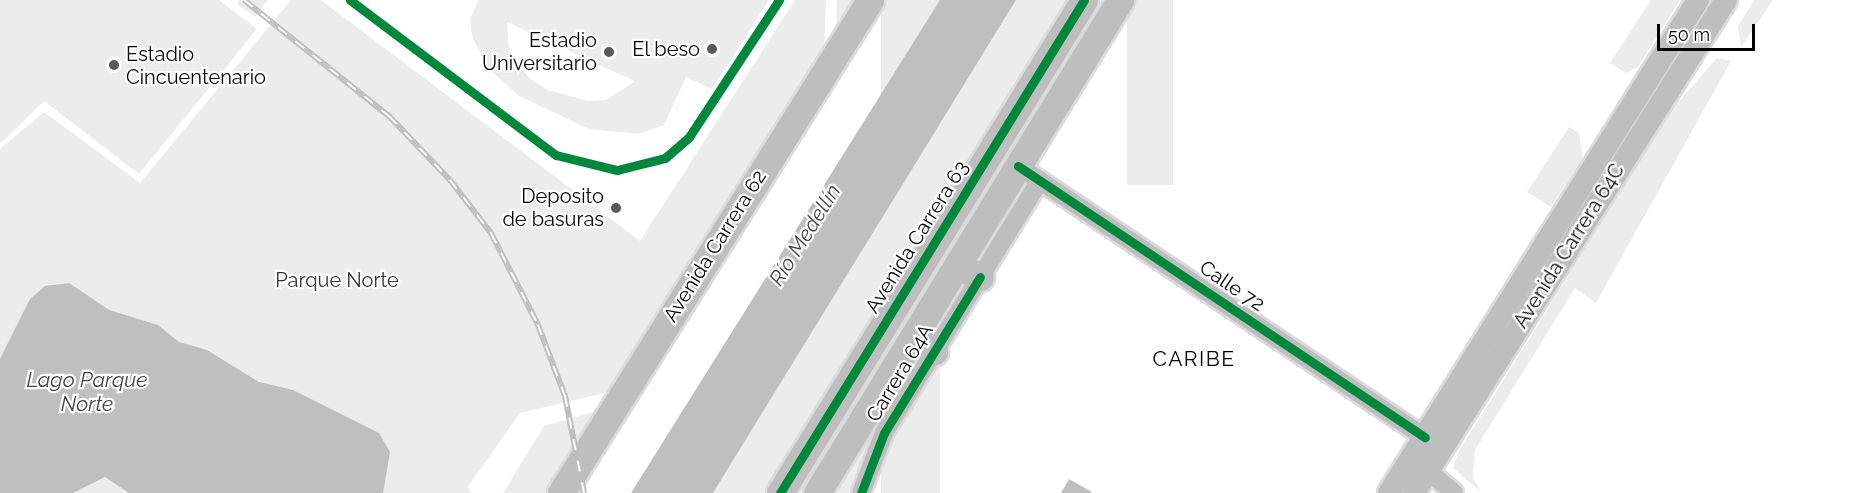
<!DOCTYPE html>
<meta charset="utf-8">
<style>
body{margin:0}
#map{position:relative;width:1864px;height:493px;overflow:hidden;background:#fff;font-family:Raleway,sans-serif}
div>[style]{position:absolute}
.green>*{inset:0;background:#ececec;transform-origin:0 0}
.water>*{inset:0;background:#bfbfbf}
.roads{filter:drop-shadow(2px 0 #dbdbdb) drop-shadow(-2px 0 #dbdbdb) drop-shadow(0 2px #dbdbdb) drop-shadow(0 -2px #dbdbdb)}
.minor>*{height:18px;margin:-9px;padding:0 9px;transform-origin:9px;border-radius:9px;background:#bebebe}
.major>*{height:22px;margin:-11px;padding:0 11px;transform-origin:11px;border-radius:11px;background:#bebebe}
.highway>*{height:27px;margin:-13.5px;padding:0 13.5px;transform-origin:13.5px;border-radius:13.5px;background:#bebebe}
.rail>*{height:6px;margin-top:-3px;transform-origin:0;background:repeating-linear-gradient(90deg,#fff 0 11px,#bebebe 0 22px);box-sizing:border-box;border-block:2px solid #bebebe}
.cycleway>*{height:9px;margin:-4.5px;padding:0 4.5px;transform-origin:4.5px;border-radius:4.5px;background:#00873e}
.dots>*{width:16px;height:16px;translate:-50% -50%;box-sizing:border-box;border:3px solid #fff;border-radius:50%}
span{translate:-50% -50%;white-space:nowrap;text-align:center;line-height:1.15;-webkit-text-stroke:4.5px #fff;paint-order:stroke}
.poi-label{font-size:20px;color:#000}
.right{translate:-100% -50%;text-align:right}
.left{translate:0 -50%;text-align:left}
.street-label{font-size:20px;color:#000}
.park-label{font-size:20px;color:#333}
.water-label{font-size:21px;color:#444;font-style:italic}
.neighbourhood-label{font-size:21px;color:#000;letter-spacing:1.5px}
.scale{position:absolute;left:1657px;top:24px;width:98px;height:27px;box-sizing:border-box;border:3px solid #000;border-top:0;padding-left:8px;font-size:18px;line-height:21px;white-space:nowrap;color:#000;-webkit-text-stroke:4px #fff;paint-order:stroke}
</style>
<div id="map">
<div class="green">
<i style="clip-path:polygon(0 0,219px 0,257px 29px,139px 174px,44px 101px,0 144px)"></i>
<i style="clip-path:polygon(240px 0,268px 0,255px 17px,237px 4px)"></i>
<i style="clip-path:polygon(291px 0,321px 0,640px 241px,795px 0,826px 0,824px 54px,615px 385px,605px 393px,520px 413px,468px 487px,472px 493px,0 493px,0 149px,44px 112px,140px 183px)"></i>
<i style="clip-path:polygon(evenodd,478px 0,769px 0,712px 89px,686px 77px,664px 125px,638px 134px,589px 129px,519px 96px,491px 71px,473px 39px,470px 20px,478px 0,507px 22px,634px 81px,634px 82px,606px 100px,588px 101px,548px 90px,530px 79px,509px 53px,507px 22px)"></i>
<i style="clip-path:polygon(837px 0,859px 0,836px 37px)"></i>
<i style="left:881px;top:0;width:59px;height:581px"></i>
<i style="clip-path:polygon(1016px 0,1075px 0,769px 493px,713px 493px)"></i>
<i style="left:1127px;top:0;width:46px;height:185px"></i>
<i style="clip-path:polygon(1651px 0,1680px 0,1638px 67px,1626px 73px,1610px 63px)"></i>
<i style="clip-path:polygon(1754px 0,1773px 0,1741px 47px,1738px 26px)"></i>
<i style="left:1071px;top:38px;width:13px;height:535px;rotate:32deg"></i>
<i style="clip-path:polygon(1717px 58px,1731px 61px,1596px 303px,1575px 288px,1475px 450px,1473px 478px,1481px 492px,1453px 468px,1458px 453px,1671px 110px)"></i>
<i style="clip-path:polygon(1569px 127px,1579px 133px,1583px 158px,1551px 207px,1527px 192px)"></i>
<i style="clip-path:polygon(909px 352px,917px 357px,874px 428px,849px 493px,823px 493px)"></i>
<i style="clip-path:polygon(597px 411px,547px 493px,503px 493px,544px 426px)"></i>
</div>
<div class="water">
<i style="clip-path:polygon(940px 0,1016px 0,713px 493px,631px 493px)"></i>
<i style="clip-path:polygon(69px 283px,109px 310px,158px 325px,179px 342px,207px 350px,259px 382px,293px 390px,379px 433px,390px 452px,383px 493px,129px 493px,105px 477px,73px 493px,0 493px,0 359px,30px 299px,45px 286px)"></i>
<i style="clip-path:polygon(1069px 479px,1092px 492px,1091px 493px,1061px 493px)"></i>
</div>
<div class="roads">
<div class="minor">
<i style="left:1018px;top:166px;width:489px;rotate:33.7deg"></i>
<i style="left:1428px;top:471px;width:34px;rotate:40deg"></i>
<i style="left:861px;top:493px;width:64px;rotate:-69deg"></i>
<i style="left:884px;top:433px;width:297px;rotate:-58.3deg"></i>
</div>
<div class="major">
<i style="left:1389px;top:493px;width:582px;rotate:-57.92deg"></i>
<i style="left:1414px;top:493px;width:583px;rotate:-57.67deg"></i>
</div>
<div class="highway">
<i style="left:958px;top:265px;width:25px;rotate:29deg"></i>
<i style="left:913px;top:338px;width:25px;rotate:32deg"></i>
<i style="left:561px;top:493px;width:582px;rotate:-57.92deg"></i>
<i style="left:780px;top:493px;width:579px;rotate:-58.34deg"></i>
<i style="left:817px;top:493px;width:579px;rotate:-58.42deg"></i>
</div>
</div>
<div class="rail">
<i style="left:244px;top:0;width:186px;rotate:38.7deg"></i>
<i style="left:389px;top:116px;width:88px;rotate:46.4deg"></i>
<i style="left:450px;top:180px;width:67px;rotate:52.3deg"></i>
<i style="left:491px;top:233px;width:103px;rotate:62.9deg"></i>
<i style="left:538px;top:325px;width:76px;rotate:69.2deg"></i>
<i style="left:565px;top:396px;width:99px;rotate:78.9deg"></i>
</div>
<div class="cycleway">
<i style="left:350px;top:0;width:258px;rotate:37deg"></i>
<i style="left:556px;top:155px;width:63px;rotate:13.8deg"></i>
<i style="left:617px;top:170px;width:49px;rotate:-14deg"></i>
<i style="left:665px;top:158px;width:32px;rotate:-41deg"></i>
<i style="left:689px;top:137px;width:164px;rotate:-56.7deg"></i>
<i style="left:1018px;top:166px;width:489px;rotate:33.7deg"></i>
<i style="left:780px;top:493px;width:579px;rotate:-58.34deg"></i>
<i style="left:861px;top:493px;width:64px;rotate:-69deg"></i>
<i style="left:884px;top:433px;width:183px;rotate:-58.4deg"></i>
</div>
<div class="dots">
<i style="left:712px;top:49px;background:#595959"></i>
<i style="left:609px;top:52px;background:#595959"></i>
<i style="left:114px;top:65px;background:#595959"></i>
<i style="left:616px;top:208px;background:#595959"></i>
</div>
<div class="poi-label">
<span class="right" style="left:597px;top:52px">Estadio<br>Universitario</span>
<span class="right" style="left:700px;top:49px">El beso</span>
<span class="left" style="left:126px;top:66px">Estadio<br>Cincuentenario</span>
<span class="right" style="left:604px;top:208px">Deposito<br>de basuras</span>
</div>
<div class="street-label">
<span style="left:917px;top:237px;rotate:-58deg">Avenida Carrera 63</span>
<span style="left:715px;top:246px;rotate:-58deg">Avenida Carrera 62</span>
<span style="left:1569px;top:246px;rotate:-58deg">Avenida Carrera 64C</span>
<span style="left:1232px;top:286px;rotate:34deg">Calle 72</span>
<span style="left:900px;top:373px;rotate:-59deg">Carrera 64A</span>
</div>
<div class="park-label">
<span style="left:337px;top:280px">Parque Norte</span>
</div>
<div class="water-label">
<span style="left:805px;top:235px;rotate:-58deg">Río Medellín</span>
<span style="left:87px;top:392px">Lago Parque<br>Norte</span>
</div>
<div class="neighbourhood-label">
<span style="left:1194px;top:359px">CARIBE</span>
</div>
<div class="scale">50 m</div>
</div>
